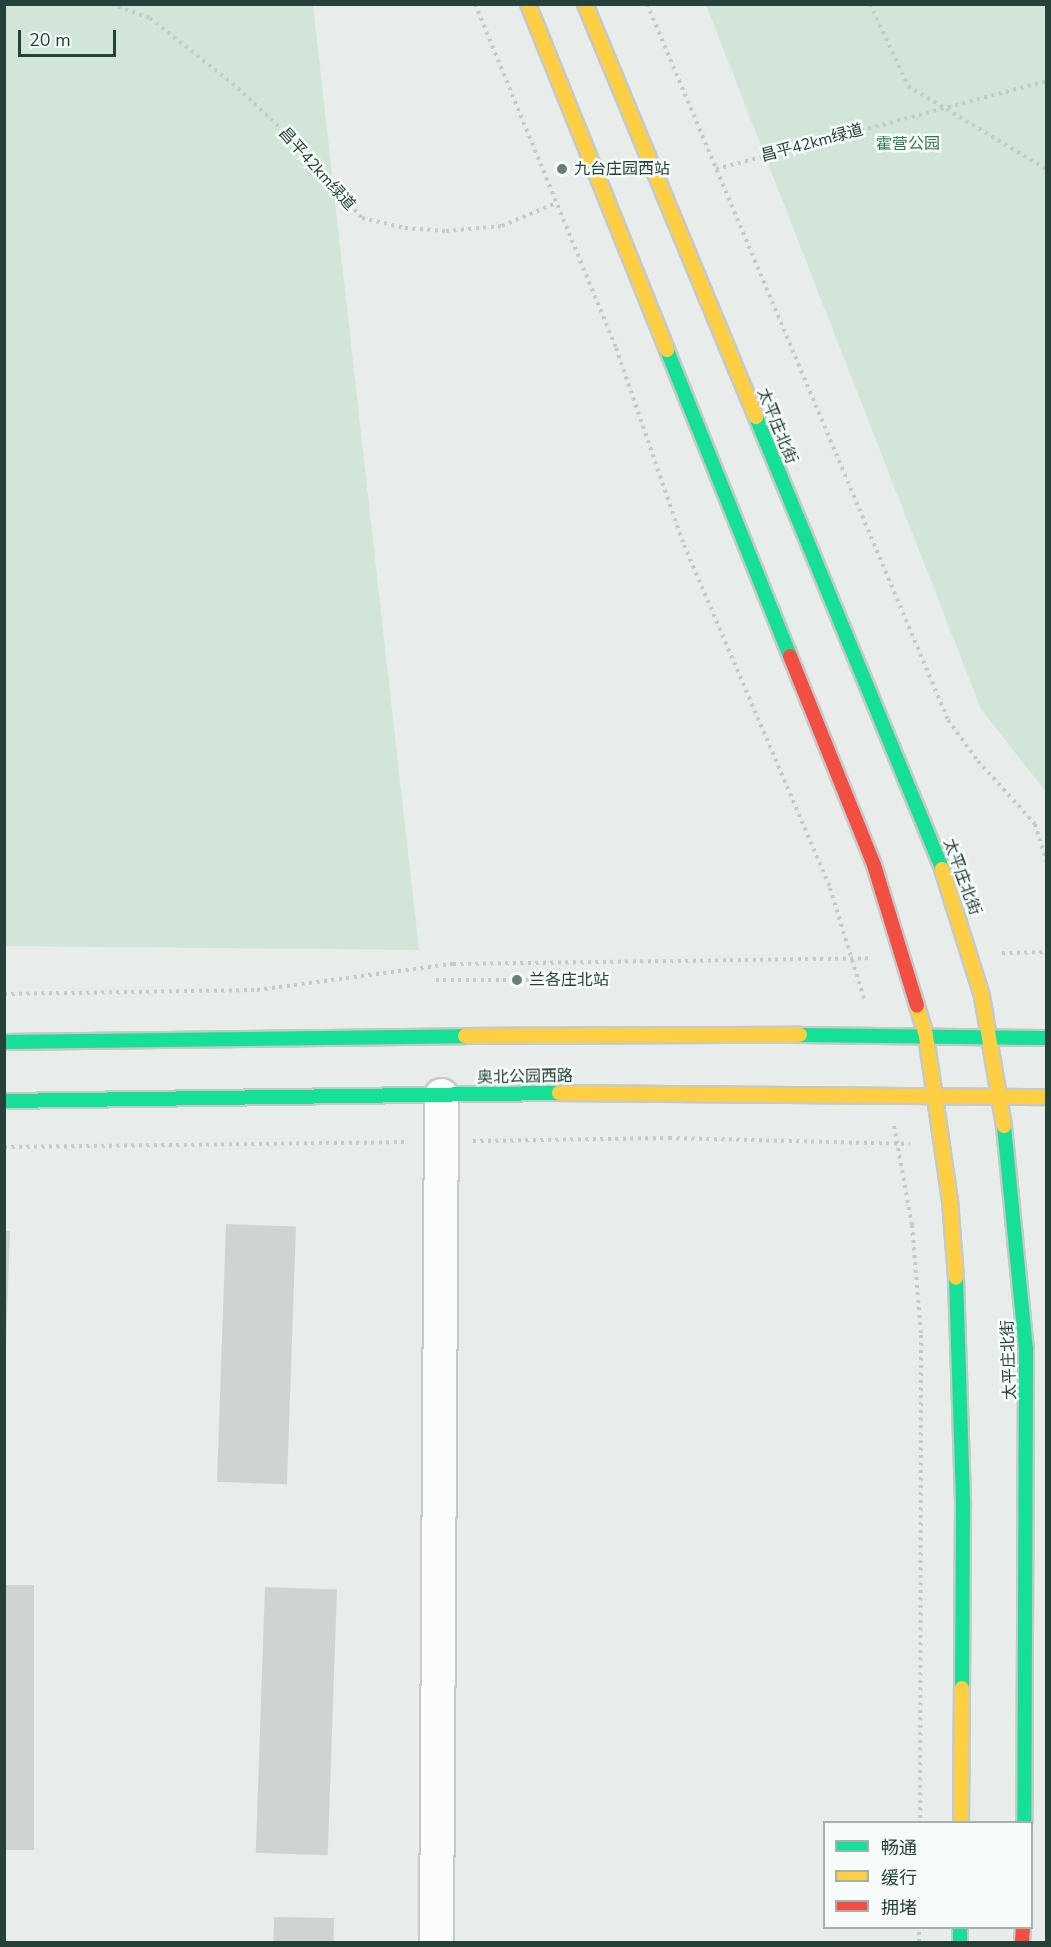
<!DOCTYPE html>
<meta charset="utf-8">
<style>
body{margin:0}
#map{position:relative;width:1051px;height:1947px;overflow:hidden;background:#e8edeb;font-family:"Nunito Sans","Noto Sans SC",sans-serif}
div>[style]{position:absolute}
.green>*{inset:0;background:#d1e6d8}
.building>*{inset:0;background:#cfd4d2;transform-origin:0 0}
.path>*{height:4px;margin-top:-2px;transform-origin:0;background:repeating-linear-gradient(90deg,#c3ccca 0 3px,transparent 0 7.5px)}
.roads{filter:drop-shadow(2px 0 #c5cac8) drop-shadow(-2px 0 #c5cac8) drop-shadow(0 2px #c5cac8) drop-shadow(0 -2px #c5cac8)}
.street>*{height:33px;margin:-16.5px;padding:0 16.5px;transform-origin:16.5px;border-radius:16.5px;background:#fcfcfc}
.fast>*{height:14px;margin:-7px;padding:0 7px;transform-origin:7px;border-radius:7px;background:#16e098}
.slow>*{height:14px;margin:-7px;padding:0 7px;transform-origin:7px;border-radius:7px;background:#ffcf43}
.jam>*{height:14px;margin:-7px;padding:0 7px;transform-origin:7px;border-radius:7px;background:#f24e42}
.dots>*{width:16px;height:16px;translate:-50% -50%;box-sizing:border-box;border:3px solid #f7fbf9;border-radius:50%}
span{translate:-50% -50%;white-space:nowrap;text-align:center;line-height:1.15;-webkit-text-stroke:5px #f7fbf9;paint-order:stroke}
.street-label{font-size:16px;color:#24423a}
.park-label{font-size:16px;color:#2d7a4b}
.poi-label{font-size:16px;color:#24423a}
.left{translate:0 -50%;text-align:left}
.frame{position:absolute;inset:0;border:6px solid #24423a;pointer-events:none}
.legend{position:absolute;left:823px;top:1821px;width:210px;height:108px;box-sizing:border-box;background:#f7fbf9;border:2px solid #a3b1ad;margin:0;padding:8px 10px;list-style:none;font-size:18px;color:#24423a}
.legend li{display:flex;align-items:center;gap:12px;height:30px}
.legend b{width:30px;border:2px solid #a3b1ad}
.scale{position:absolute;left:18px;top:30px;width:98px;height:27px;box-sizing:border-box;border:3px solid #24423a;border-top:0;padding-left:8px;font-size:18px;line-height:21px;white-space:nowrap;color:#24423a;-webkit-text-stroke:4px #f7fbf9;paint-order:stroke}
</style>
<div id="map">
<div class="green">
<i style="clip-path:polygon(5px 4px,313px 5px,419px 950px,5px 946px)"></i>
<i style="clip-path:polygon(706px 5px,1046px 5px,1046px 792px,981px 709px)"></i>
</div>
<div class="building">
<i style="left:226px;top:1224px;width:70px;height:258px;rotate:2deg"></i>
<i style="clip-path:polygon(4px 1231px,10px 1231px,6px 1343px,4px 1343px)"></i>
<i style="left:4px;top:1585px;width:30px;height:265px"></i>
<i style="left:265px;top:1587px;width:72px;height:266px;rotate:2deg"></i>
<i style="left:274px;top:1917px;width:60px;height:25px;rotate:1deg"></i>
</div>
<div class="path">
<i style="left:111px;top:4px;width:41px;rotate:19.7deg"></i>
<i style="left:150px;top:18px;width:112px;rotate:38.5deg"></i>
<i style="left:238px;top:88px;width:79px;rotate:43.5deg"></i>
<i style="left:295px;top:142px;width:101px;rotate:48.6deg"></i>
<i style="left:362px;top:218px;width:44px;rotate:13.1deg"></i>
<i style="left:405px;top:228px;width:41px;rotate:4.2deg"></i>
<i style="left:446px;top:231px;width:56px;rotate:-5.1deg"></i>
<i style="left:502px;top:226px;width:59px;rotate:-23.1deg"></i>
<i style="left:475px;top:4px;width:372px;rotate:67.7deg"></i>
<i style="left:616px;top:348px;width:208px;rotate:71deg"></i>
<i style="left:684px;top:545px;width:373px;rotate:66.9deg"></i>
<i style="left:830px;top:888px;width:119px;rotate:72.9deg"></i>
<i style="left:647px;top:4px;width:777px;rotate:67.2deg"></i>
<i style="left:948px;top:720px;width:51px;rotate:53.8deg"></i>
<i style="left:978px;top:761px;width:85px;rotate:47.9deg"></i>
<i style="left:1035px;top:824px;width:39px;rotate:73deg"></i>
<i style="left:870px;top:4px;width:90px;rotate:65.1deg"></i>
<i style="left:908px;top:86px;width:161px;rotate:31deg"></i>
<i style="left:716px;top:169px;width:342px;rotate:-14.9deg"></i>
<i style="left:1002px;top:953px;width:44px;rotate:-1.3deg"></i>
<i style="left:563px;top:972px;width:8px;rotate:90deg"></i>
<i style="left:436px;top:980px;width:167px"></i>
<i style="left:4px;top:994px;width:253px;rotate:-0.9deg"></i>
<i style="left:257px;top:990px;width:198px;rotate:-7.6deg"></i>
<i style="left:453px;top:964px;width:416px;rotate:-0.8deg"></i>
<i style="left:894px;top:1126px;width:101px;rotate:79.7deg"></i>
<i style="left:912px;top:1225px;width:110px;rotate:85.3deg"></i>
<i style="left:921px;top:1335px;width:487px;rotate:90.1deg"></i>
<i style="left:473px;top:1141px;width:196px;rotate:-0.9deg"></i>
<i style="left:669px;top:1138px;width:241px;rotate:1.4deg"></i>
<i style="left:4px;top:1147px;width:405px;rotate:-0.7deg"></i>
<i style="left:919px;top:1942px;width:14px;rotate:-90deg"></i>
</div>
<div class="roads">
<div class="street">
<i style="left:436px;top:1942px;width:847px;rotate:-89.66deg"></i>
</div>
<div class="fast">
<i style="left:667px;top:350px;width:330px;rotate:68.1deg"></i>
<i style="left:756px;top:417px;width:489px;rotate:67.6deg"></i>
<i style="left:800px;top:1035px;width:246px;rotate:0.7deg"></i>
<i style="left:4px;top:1042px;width:461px;rotate:-0.7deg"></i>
<i style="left:4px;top:1101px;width:555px;rotate:-0.83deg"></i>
<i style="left:1004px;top:1126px;width:224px;rotate:84.4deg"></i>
<i style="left:1026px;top:1349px;width:473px;rotate:90.2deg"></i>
<i style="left:956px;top:1278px;width:228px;rotate:88.2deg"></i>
<i style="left:963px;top:1506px;width:182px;rotate:90.3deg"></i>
<i style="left:960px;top:1928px;width:14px;rotate:90deg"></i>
</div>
<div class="slow">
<i style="left:528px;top:4px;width:373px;rotate:68.1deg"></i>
<i style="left:585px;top:4px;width:447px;rotate:67.5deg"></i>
<i style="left:942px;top:869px;width:133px;rotate:72.5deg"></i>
<i style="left:982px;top:996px;width:132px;rotate:80.4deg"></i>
<i style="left:917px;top:1006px;width:31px;rotate:73deg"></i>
<i style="left:926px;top:1036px;width:166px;rotate:81.7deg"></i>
<i style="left:950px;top:1200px;width:78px;rotate:85.6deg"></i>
<i style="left:465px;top:1036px;width:335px;rotate:-0.2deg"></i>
<i style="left:559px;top:1093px;width:487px;rotate:0.5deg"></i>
<i style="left:961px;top:1822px;width:134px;rotate:-89.6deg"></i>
</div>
<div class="jam">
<i style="left:790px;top:656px;width:225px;rotate:68.1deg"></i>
<i style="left:874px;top:865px;width:147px;rotate:73deg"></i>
<i style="left:1022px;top:1942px;width:14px;rotate:-86deg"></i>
</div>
</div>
<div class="dots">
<i style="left:562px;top:169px;background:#697e78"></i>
<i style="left:517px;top:980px;background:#697e78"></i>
</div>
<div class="street-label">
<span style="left:812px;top:143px;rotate:-15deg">昌平42km绿道</span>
<span style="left:317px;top:169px;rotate:48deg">昌平42km绿道</span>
<span style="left:777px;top:426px;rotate:68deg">太平庄北街</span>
<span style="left:962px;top:877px;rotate:70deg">太平庄北街</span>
<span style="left:525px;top:1077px;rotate:-1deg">奥北公园西路</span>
<span style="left:1009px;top:1360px;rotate:-92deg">太平庄北街</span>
</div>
<div class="park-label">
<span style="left:908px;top:144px">霍营公园</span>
</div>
<div class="poi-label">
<span class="left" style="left:574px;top:169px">九台庄园西站</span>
<span class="left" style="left:529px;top:980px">兰各庄北站</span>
</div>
<div class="frame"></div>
<ul class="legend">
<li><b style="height:8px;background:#16e098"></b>畅通</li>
<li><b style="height:8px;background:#ffcf43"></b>缓行</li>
<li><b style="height:8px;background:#f24e42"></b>拥堵</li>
</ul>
<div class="scale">20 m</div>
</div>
